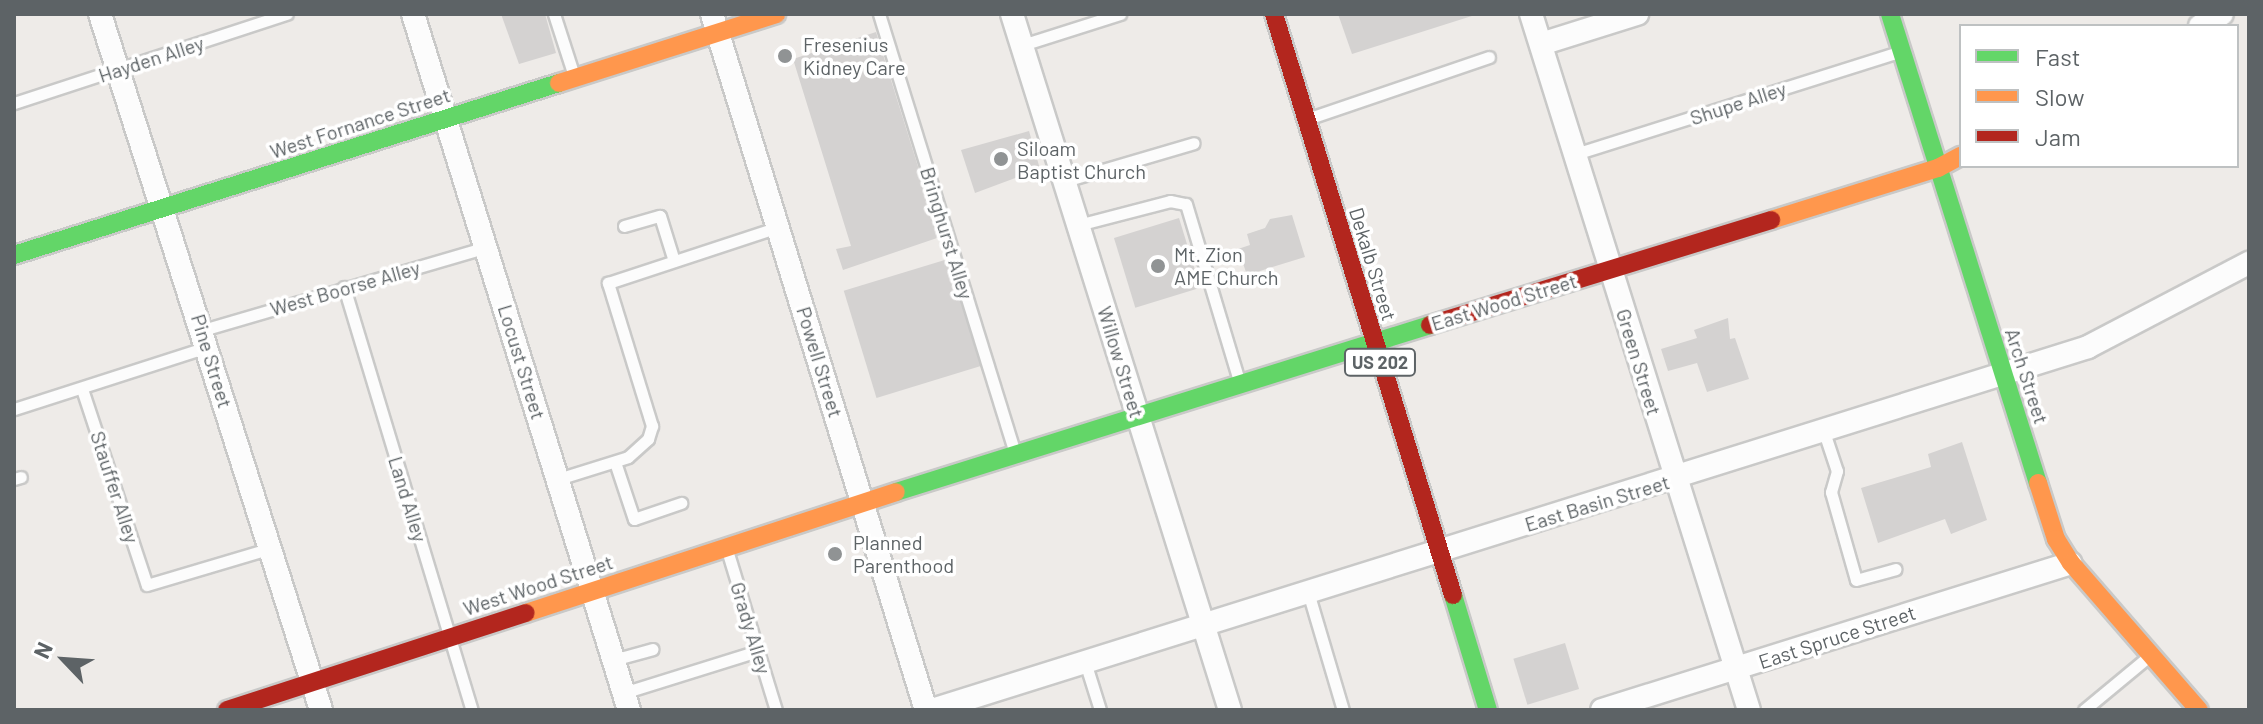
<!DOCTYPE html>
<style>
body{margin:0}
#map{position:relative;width:2263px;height:724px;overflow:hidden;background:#eeebe8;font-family:Barlow,sans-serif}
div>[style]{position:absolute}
.building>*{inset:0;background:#d4d2d1;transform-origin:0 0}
.roads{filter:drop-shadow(2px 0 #c9c9c8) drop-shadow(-2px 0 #c9c9c8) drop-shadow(0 2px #c9c9c8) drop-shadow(0 -2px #c9c9c8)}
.lane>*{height:11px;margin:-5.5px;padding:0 5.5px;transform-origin:5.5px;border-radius:5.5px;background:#fcfcfc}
.street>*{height:22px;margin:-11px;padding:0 11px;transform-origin:11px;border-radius:11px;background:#fcfcfc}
.fast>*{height:18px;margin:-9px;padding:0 9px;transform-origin:9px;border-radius:9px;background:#63d668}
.slow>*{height:18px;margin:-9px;padding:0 9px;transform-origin:9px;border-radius:9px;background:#ff974d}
.jam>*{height:18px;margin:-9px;padding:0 9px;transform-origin:9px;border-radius:9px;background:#b3261e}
.dots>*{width:22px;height:22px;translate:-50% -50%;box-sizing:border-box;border:4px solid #fff;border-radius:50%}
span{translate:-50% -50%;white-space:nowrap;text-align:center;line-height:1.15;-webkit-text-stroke:7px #fff;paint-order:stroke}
.shield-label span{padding:2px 6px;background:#fff;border:2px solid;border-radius:6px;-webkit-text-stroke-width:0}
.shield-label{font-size:18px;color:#5d6366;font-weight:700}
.poi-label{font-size:20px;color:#5d6366}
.left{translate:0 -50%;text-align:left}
.street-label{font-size:20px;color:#5d6366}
.frame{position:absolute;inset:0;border:16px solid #5d6366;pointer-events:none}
.legend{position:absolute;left:1959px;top:24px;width:280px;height:144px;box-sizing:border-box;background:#fff;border:2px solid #bec1c2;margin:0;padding:10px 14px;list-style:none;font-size:24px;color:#5d6366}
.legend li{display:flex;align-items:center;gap:16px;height:40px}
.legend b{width:40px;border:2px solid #bec1c2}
.north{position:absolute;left:24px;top:620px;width:80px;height:80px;-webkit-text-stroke:6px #fff;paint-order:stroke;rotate:295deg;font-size:22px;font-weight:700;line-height:32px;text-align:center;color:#5d6366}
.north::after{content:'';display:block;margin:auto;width:28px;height:36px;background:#5d6366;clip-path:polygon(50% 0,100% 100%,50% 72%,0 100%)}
</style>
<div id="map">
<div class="building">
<i style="clip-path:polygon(501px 14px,545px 14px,556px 53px,519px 64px)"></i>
<i style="clip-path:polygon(1338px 14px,1475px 14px,1475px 15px,1352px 54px)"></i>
<i style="clip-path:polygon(876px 32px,940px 237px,843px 270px,836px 249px,851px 246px,793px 59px)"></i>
<i style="clip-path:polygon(1029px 131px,1040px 169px,975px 193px,961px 150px)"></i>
<i style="clip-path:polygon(1292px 215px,1305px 257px,1247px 275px,1238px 249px,1250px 245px,1247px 234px,1265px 228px,1270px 219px)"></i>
<i style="left:1179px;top:218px;width:73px;height:68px;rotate:73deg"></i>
<i style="left:948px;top:259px;width:112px;height:109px;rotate:73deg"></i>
<i style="clip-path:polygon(1728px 318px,1730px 339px,1735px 338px,1749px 379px,1707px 392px,1697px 363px,1668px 371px,1661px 349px,1697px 338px,1694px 330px)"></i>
<i style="clip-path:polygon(1962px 442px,1987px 520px,1951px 534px,1945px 519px,1878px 543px,1861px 488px,1931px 467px,1928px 454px)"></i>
<i style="left:1565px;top:643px;width:48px;height:54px;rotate:73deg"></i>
</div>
<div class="roads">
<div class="lane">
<i style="left:554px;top:14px;width:65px;rotate:72.1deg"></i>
<i style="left:879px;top:14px;width:459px;rotate:72.8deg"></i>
<i style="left:1022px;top:45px;width:103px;rotate:-17.6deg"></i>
<i style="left:14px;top:103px;width:287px;rotate:-18.1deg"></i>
<i style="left:1310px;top:118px;width:189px;rotate:-18.8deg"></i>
<i style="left:1575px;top:154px;width:343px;rotate:-17.5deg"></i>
<i style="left:1065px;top:181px;width:134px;rotate:-16.4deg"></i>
<i style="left:1078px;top:225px;width:95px;rotate:-14.6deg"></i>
<i style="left:1170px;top:201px;width:16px;rotate:11deg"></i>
<i style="left:1186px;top:204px;width:185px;rotate:73.3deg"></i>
<i style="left:624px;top:226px;width:37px;rotate:-16deg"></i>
<i style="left:660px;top:216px;width:47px;rotate:72.7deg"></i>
<i style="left:344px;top:287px;width:442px;rotate:73.2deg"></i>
<i style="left:203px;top:330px;width:296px;rotate:-16.3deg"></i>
<i style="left:82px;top:389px;width:206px;rotate:71.7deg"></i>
<i style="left:147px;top:585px;width:126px;rotate:-16.6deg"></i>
<i style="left:14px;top:409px;width:203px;rotate:-17.8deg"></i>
<i style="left:1824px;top:432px;width:41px;rotate:71.6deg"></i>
<i style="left:1837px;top:471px;width:22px;rotate:106deg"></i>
<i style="left:1831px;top:492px;width:91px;rotate:74.1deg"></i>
<i style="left:1856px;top:580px;width:41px;rotate:-15.4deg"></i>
<i style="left:615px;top:462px;width:60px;rotate:71.6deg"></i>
<i style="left:634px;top:519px;width:50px;rotate:-18.8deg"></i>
<i style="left:14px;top:479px;width:7px;rotate:-16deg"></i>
<i style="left:558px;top:479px;width:73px;rotate:-17.4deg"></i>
<i style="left:628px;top:457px;width:27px;rotate:-42deg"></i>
<i style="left:648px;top:439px;width:14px;rotate:-73deg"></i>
<i style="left:652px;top:426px;width:150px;rotate:-107.1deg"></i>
<i style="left:608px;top:283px;width:179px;rotate:-18.2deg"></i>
<i style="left:727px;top:550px;width:167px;rotate:73deg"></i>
<i style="left:1308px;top:592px;width:123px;rotate:73.5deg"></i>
<i style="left:613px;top:660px;width:41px;rotate:-15.4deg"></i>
<i style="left:1085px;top:662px;width:50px;rotate:72.6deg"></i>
<i style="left:623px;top:693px;width:141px;rotate:-17.3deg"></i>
<i style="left:2084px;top:710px;width:83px;rotate:-39.6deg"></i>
</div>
<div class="street">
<i style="left:100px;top:14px;width:730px;rotate:72.38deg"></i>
<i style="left:413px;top:14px;width:729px;rotate:72.76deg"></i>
<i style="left:712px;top:14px;width:728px;rotate:72.91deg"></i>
<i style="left:1012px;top:14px;width:729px;rotate:72.61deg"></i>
<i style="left:1531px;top:14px;width:729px;rotate:72.61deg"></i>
<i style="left:2200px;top:26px;width:25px;rotate:-29deg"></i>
<i style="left:1541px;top:44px;width:101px;rotate:-17.4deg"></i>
<i style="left:932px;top:710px;width:1212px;rotate:-17.43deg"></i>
<i style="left:2088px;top:347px;width:182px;rotate:-27.6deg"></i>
<i style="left:1602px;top:710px;width:491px;rotate:-17.4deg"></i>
</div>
<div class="fast">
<i style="left:1890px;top:14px;width:492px;rotate:72.5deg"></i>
<i style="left:14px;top:255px;width:571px;rotate:-17.52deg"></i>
<i style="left:896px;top:492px;width:560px;rotate:-17.37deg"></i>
<i style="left:1453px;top:595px;width:120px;rotate:73.1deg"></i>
</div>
<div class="slow">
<i style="left:559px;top:83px;width:228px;rotate:-17.6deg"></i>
<i style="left:1771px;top:220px;width:175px;rotate:-17.3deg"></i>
<i style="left:1938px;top:168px;width:26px;rotate:-28deg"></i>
<i style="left:2038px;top:483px;width:59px;rotate:72.2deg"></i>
<i style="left:2056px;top:539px;width:28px;rotate:58deg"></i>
<i style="left:2071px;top:563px;width:195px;rotate:49deg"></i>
<i style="left:526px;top:613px;width:389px;rotate:-18.1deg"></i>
</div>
<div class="jam">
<i style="left:1274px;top:14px;width:608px;rotate:72.88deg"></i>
<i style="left:1430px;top:325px;width:357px;rotate:-17.1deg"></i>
<i style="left:227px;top:710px;width:314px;rotate:-18deg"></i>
</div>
</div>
<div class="dots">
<i style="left:785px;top:56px;background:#909394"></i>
<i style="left:1001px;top:159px;background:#909394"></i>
<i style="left:1158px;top:266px;background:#909394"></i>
<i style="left:835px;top:554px;background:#909394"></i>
</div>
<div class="shield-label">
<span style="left:1380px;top:362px">US 202</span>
</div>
<div class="poi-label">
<span class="left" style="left:803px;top:56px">Fresenius<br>Kidney Care</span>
<span class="left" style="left:1017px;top:160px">Siloam<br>Baptist Church</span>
<span class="left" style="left:1174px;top:266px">Mt. Zion<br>AME Church</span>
<span class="left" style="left:853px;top:554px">Planned<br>Parenthood</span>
</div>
<div class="street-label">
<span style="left:151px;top:59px;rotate:-18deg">Hayden Alley</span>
<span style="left:1738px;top:103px;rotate:-18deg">Shupe Alley</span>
<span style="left:360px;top:123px;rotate:-18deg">West Fornance Street</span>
<span style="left:947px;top:233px;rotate:73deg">Bringhurst Alley</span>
<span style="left:1373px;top:264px;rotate:73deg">Dekalb Street</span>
<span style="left:345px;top:288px;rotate:-16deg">West Boorse Alley</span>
<span style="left:1504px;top:302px;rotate:-17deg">East Wood Street</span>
<span style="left:212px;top:361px;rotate:73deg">Pine Street</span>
<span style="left:522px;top:362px;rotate:73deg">Locust Street</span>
<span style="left:820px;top:362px;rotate:73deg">Powell Street</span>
<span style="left:1121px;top:362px;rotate:73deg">Willow Street</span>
<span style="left:1639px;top:362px;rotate:73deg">Green Street</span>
<span style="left:2027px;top:376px;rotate:72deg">Arch Street</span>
<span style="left:115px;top:487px;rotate:72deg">Stauffer Alley</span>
<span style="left:408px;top:499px;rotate:73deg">Land Alley</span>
<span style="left:1597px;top:503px;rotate:-17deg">East Basin Street</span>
<span style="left:538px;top:585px;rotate:-18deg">West Wood Street</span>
<span style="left:751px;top:628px;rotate:73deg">Grady Alley</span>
<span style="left:1837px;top:637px;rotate:-18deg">East Spruce Street</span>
</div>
<div class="frame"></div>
<ul class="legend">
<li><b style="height:10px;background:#63d668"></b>Fast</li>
<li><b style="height:10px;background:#ff974d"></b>Slow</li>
<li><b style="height:10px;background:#b3261e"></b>Jam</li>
</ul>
<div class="north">N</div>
</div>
